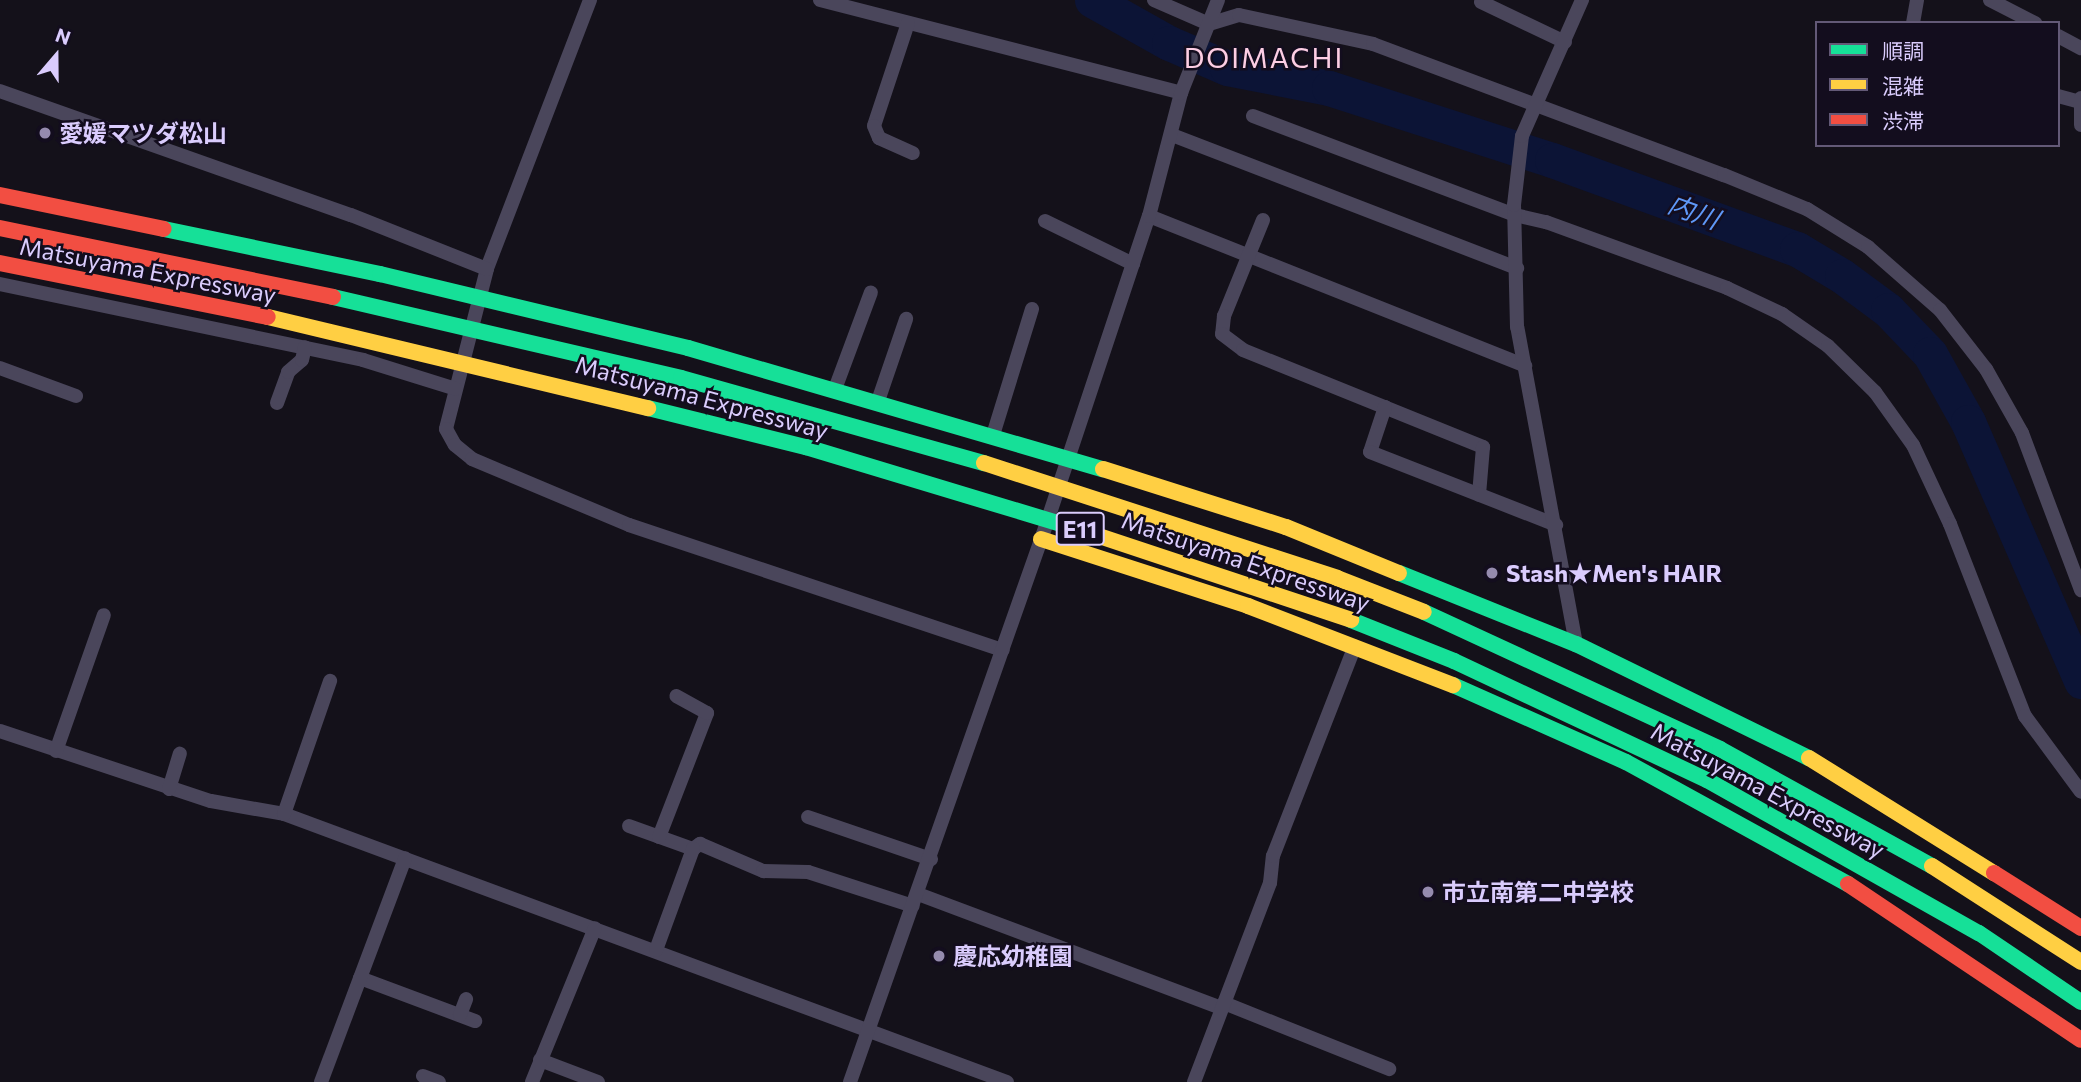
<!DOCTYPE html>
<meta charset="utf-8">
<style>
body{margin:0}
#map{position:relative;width:2081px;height:1082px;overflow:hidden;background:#14111a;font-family:Commissioner,"Noto Sans JP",sans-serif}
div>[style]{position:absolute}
.river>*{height:35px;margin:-17.5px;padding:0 17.5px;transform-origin:17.5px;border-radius:17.5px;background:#0c1436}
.street>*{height:14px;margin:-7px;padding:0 7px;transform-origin:7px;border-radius:7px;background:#4a465b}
.fast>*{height:16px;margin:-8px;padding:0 8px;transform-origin:8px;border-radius:8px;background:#16e098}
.slow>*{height:16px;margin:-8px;padding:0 8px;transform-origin:8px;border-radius:8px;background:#ffcf43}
.jam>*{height:16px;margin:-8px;padding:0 8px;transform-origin:8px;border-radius:8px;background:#f24e42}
.fast-bridge>*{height:16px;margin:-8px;padding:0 8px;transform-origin:8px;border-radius:8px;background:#16e098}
.slow-bridge>*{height:16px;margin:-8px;padding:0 8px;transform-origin:8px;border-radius:8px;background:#ffcf43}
.jam-bridge>*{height:16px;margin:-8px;padding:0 8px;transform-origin:8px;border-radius:8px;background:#f24e42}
.dots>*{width:19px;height:19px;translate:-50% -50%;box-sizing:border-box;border:4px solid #130d1e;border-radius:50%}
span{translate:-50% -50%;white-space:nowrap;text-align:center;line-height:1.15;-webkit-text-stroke:5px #130d1e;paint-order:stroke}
.shield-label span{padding:2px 5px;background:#130d1e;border:2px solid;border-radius:5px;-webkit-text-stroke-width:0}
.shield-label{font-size:23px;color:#daccfd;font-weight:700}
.poi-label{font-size:24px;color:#daccfd;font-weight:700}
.left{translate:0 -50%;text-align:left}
.street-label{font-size:24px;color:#daccfd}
.water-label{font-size:26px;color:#5f98f8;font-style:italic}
.quarter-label{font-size:28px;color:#fdcee4;letter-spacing:2px}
.legend{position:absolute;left:1815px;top:21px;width:245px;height:126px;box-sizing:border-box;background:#130d1e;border:2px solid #635977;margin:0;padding:9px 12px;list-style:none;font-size:21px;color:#daccfd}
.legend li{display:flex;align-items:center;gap:14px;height:35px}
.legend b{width:35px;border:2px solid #635977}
.north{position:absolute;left:21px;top:21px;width:70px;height:70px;-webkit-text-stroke:5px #130d1e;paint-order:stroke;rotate:20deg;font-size:19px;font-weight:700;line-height:28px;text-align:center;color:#daccfd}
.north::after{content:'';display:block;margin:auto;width:24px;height:32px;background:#daccfd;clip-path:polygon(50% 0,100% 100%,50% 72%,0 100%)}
</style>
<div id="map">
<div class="river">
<i style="left:1092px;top:0;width:88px;rotate:29.2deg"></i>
<i style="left:1169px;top:43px;width:63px;rotate:23.3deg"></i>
<i style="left:1227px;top:68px;width:104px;rotate:11.1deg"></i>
<i style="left:1329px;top:88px;width:234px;rotate:17.9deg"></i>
<i style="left:1552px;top:160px;width:261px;rotate:20deg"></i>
<i style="left:1797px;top:249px;width:52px;rotate:31deg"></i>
<i style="left:1842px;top:276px;width:57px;rotate:36.5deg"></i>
<i style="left:1888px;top:310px;width:61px;rotate:46.3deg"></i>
<i style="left:1930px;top:354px;width:78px;rotate:60.8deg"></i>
<i style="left:1968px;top:422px;width:283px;rotate:66.4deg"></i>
</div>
<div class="street">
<i style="left:590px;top:0;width:288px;rotate:111deg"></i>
<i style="left:487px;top:269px;width:165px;rotate:104.4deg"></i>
<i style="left:446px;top:429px;width:18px;rotate:61deg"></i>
<i style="left:455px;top:445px;width:22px;rotate:39deg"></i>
<i style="left:472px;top:459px;width:170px;rotate:22.8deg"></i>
<i style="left:629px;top:525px;width:394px;rotate:18.5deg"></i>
<i style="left:820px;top:0;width:373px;rotate:14.4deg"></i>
<i style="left:1154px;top:0;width:60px;rotate:23.6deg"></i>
<i style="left:1209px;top:24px;width:31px;rotate:-17deg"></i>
<i style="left:1239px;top:15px;width:137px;rotate:12.2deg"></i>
<i style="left:1373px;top:44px;width:375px;rotate:20.5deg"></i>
<i style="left:1724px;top:175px;width:90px;rotate:22.3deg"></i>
<i style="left:1807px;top:209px;width:72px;rotate:31.9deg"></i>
<i style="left:1868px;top:247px;width:96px;rotate:41.2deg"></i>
<i style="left:1940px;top:310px;width:75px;rotate:52.1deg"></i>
<i style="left:1986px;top:369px;width:73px;rotate:60.6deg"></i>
<i style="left:2022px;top:433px;width:168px;rotate:69.4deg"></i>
<i style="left:1990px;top:0;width:51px;rotate:27.1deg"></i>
<i style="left:1481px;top:2px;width:93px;rotate:25.5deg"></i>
<i style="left:908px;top:23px;width:108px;rotate:108.3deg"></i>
<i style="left:874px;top:126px;width:13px;rotate:67deg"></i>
<i style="left:879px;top:138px;width:37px;rotate:24deg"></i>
<i style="left:1913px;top:23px;width:23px;rotate:-80deg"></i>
<i style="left:2058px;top:36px;width:26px;rotate:28deg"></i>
<i style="left:0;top:91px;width:372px;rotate:19.5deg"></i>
<i style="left:351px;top:215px;width:146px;rotate:21.7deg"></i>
<i style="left:2058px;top:96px;width:23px;rotate:15deg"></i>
<i style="left:2081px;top:98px;width:27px;rotate:90deg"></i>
<i style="left:1253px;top:116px;width:280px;rotate:20.7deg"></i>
<i style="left:1515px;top:215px;width:32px;rotate:13deg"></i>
<i style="left:1546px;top:222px;width:193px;rotate:20deg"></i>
<i style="left:1727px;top:288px;width:61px;rotate:25.3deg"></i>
<i style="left:1782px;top:314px;width:56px;rotate:34.8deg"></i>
<i style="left:1828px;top:346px;width:66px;rotate:44.4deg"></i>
<i style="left:1875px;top:392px;width:65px;rotate:54.4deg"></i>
<i style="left:1913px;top:445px;width:87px;rotate:64.9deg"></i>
<i style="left:1950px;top:524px;width:206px;rotate:68.7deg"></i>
<i style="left:2025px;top:716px;width:94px;rotate:53.6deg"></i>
<i style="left:1172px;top:135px;width:370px;rotate:21.1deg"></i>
<i style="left:1149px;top:216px;width:405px;rotate:21.7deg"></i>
<i style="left:1263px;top:220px;width:104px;rotate:112.1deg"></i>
<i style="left:1224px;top:316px;width:18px;rotate:96deg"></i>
<i style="left:1222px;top:334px;width:26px;rotate:37deg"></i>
<i style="left:1243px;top:350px;width:259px;rotate:22deg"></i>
<i style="left:1483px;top:447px;width:48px;rotate:94.8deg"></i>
<i style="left:1045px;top:221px;width:98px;rotate:26deg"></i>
<i style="left:0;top:284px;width:371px;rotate:11.8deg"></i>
<i style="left:363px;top:360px;width:97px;rotate:17.3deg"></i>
<i style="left:0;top:368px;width:81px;rotate:20.2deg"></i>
<i style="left:835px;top:389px;width:103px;rotate:-69.6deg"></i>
<i style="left:878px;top:401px;width:87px;rotate:-71.1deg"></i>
<i style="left:277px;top:403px;width:33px;rotate:-70deg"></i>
<i style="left:288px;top:372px;width:18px;rotate:-41deg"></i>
<i style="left:302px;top:360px;width:13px;rotate:-77deg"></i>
<i style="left:1385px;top:407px;width:47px;rotate:108.4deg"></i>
<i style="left:1370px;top:452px;width:200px;rotate:21.4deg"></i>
<i style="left:993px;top:435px;width:132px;rotate:-72.8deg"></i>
<i style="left:1576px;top:644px;width:322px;rotate:-100.5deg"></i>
<i style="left:1517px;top:327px;width:122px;rotate:-91.4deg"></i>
<i style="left:1514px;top:205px;width:69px;rotate:-83.4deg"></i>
<i style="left:1522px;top:136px;width:149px;rotate:-66.2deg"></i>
<i style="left:0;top:731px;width:222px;rotate:18.4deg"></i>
<i style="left:211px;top:801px;width:74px;rotate:10.1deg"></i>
<i style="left:284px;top:814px;width:771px;rotate:20.34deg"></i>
<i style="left:56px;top:751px;width:144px;rotate:-70.6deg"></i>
<i style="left:169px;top:789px;width:37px;rotate:-73deg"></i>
<i style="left:284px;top:814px;width:141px;rotate:-70.9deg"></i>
<i style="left:808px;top:817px;width:130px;rotate:18.9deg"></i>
<i style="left:629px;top:826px;width:68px;rotate:19.8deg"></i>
<i style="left:693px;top:849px;width:9px;rotate:-36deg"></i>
<i style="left:700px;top:844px;width:69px;rotate:23.2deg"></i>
<i style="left:763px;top:871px;width:45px;rotate:1.3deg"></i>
<i style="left:808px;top:872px;width:110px;rotate:17.9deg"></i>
<i style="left:659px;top:837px;width:133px;rotate:-68.8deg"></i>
<i style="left:707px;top:713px;width:35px;rotate:-151deg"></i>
<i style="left:918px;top:894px;width:325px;rotate:20.6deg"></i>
<i style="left:656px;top:950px;width:108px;rotate:-69.9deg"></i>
<i style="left:360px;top:978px;width:123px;rotate:20.5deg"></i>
<i style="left:1224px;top:1003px;width:178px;rotate:21.8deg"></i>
<i style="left:460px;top:1015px;width:17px;rotate:-69deg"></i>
<i style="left:540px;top:1060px;width:62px;rotate:20.8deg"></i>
<i style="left:423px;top:1076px;width:17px;rotate:21deg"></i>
<i style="left:321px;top:1082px;width:239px;rotate:-69.4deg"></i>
<i style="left:532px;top:1082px;width:166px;rotate:-67.8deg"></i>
<i style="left:850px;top:1082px;width:581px;rotate:-70.6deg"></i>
<i style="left:1043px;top:534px;width:335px;rotate:-71.6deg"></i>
<i style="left:1149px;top:216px;width:127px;rotate:-75.4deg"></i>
<i style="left:1181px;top:93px;width:100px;rotate:-68.3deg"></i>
<i style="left:1194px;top:1082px;width:213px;rotate:-69.1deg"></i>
<i style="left:1270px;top:883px;width:27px;rotate:-84deg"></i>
<i style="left:1273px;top:856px;width:225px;rotate:-68.7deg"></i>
</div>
<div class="fast">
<i style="left:164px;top:229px;width:221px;rotate:11.8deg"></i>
<i style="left:380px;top:274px;width:317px;rotate:13.5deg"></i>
<i style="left:688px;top:348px;width:432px;rotate:16.3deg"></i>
<i style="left:1399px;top:573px;width:191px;rotate:21.9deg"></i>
<i style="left:1576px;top:644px;width:259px;rotate:26.1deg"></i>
<i style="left:1453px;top:685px;width:189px;rotate:24deg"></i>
<i style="left:1626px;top:762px;width:253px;rotate:28.8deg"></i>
</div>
<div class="slow">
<i style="left:1103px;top:469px;width:192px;rotate:17.6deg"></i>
<i style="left:1286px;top:527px;width:122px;rotate:22.2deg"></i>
<i style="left:1041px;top:539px;width:218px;rotate:17.9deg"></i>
<i style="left:1248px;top:606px;width:220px;rotate:21.1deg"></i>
<i style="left:1809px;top:758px;width:218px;rotate:31.9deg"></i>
</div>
<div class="jam">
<i style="left:0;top:195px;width:167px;rotate:11.7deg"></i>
<i style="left:1994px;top:873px;width:103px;rotate:32.3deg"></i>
<i style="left:1848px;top:884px;width:280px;rotate:33.8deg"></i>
</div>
<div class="fast-bridge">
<i style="left:333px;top:297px;width:357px;rotate:13.1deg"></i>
<i style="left:681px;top:378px;width:315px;rotate:15.7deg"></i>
<i style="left:648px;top:408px;width:163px;rotate:13.9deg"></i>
<i style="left:806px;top:447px;width:284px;rotate:16.8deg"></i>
<i style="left:1424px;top:612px;width:326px;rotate:24.8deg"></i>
<i style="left:1720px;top:749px;width:242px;rotate:28.9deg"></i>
<i style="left:1351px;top:620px;width:111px;rotate:21.7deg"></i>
<i style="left:1454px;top:661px;width:280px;rotate:25.2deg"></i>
<i style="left:1707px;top:780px;width:312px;rotate:29.4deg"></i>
<i style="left:1979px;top:933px;width:123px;rotate:34.1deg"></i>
</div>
<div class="slow-bridge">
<i style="left:268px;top:317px;width:391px;rotate:13.5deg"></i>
<i style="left:984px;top:463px;width:371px;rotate:18deg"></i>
<i style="left:1337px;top:578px;width:93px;rotate:21.3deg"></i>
<i style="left:1078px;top:529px;width:288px;rotate:18.4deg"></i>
<i style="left:1932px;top:866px;width:177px;rotate:32.8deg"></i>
</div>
<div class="jam-bridge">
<i style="left:0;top:228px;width:340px;rotate:11.7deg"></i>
<i style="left:0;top:263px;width:273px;rotate:11.4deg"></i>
</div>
<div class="dots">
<i style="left:45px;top:133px;background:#958bae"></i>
<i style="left:1492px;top:573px;background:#958bae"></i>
<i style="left:1428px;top:892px;background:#958bae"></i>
<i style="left:939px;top:956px;background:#958bae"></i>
</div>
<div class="shield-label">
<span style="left:1080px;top:529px">E11</span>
</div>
<div class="poi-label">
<span class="left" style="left:59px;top:133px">愛媛マツダ松山</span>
<span class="left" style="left:1506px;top:573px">Stash★Men's HAIR</span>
<span class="left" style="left:1442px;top:892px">市立南第二中学校</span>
<span class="left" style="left:953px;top:956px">慶応幼稚園</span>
</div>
<div class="street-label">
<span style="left:148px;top:270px;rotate:11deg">Matsuyama Expressway</span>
<span style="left:702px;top:397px;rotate:15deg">Matsuyama Expressway</span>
<span style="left:1246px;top:561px;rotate:19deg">Matsuyama Expressway</span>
<span style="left:1768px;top:790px;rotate:28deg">Matsuyama Expressway</span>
</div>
<div class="water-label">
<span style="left:1694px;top:211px;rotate:20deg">内川</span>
</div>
<div class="quarter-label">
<span style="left:1264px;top:57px">DOIMACHI</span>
</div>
<ul class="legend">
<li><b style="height:9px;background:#16e098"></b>順調</li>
<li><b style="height:9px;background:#ffcf43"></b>混雑</li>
<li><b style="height:9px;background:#f24e42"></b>渋滞</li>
</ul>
<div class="north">N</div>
</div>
